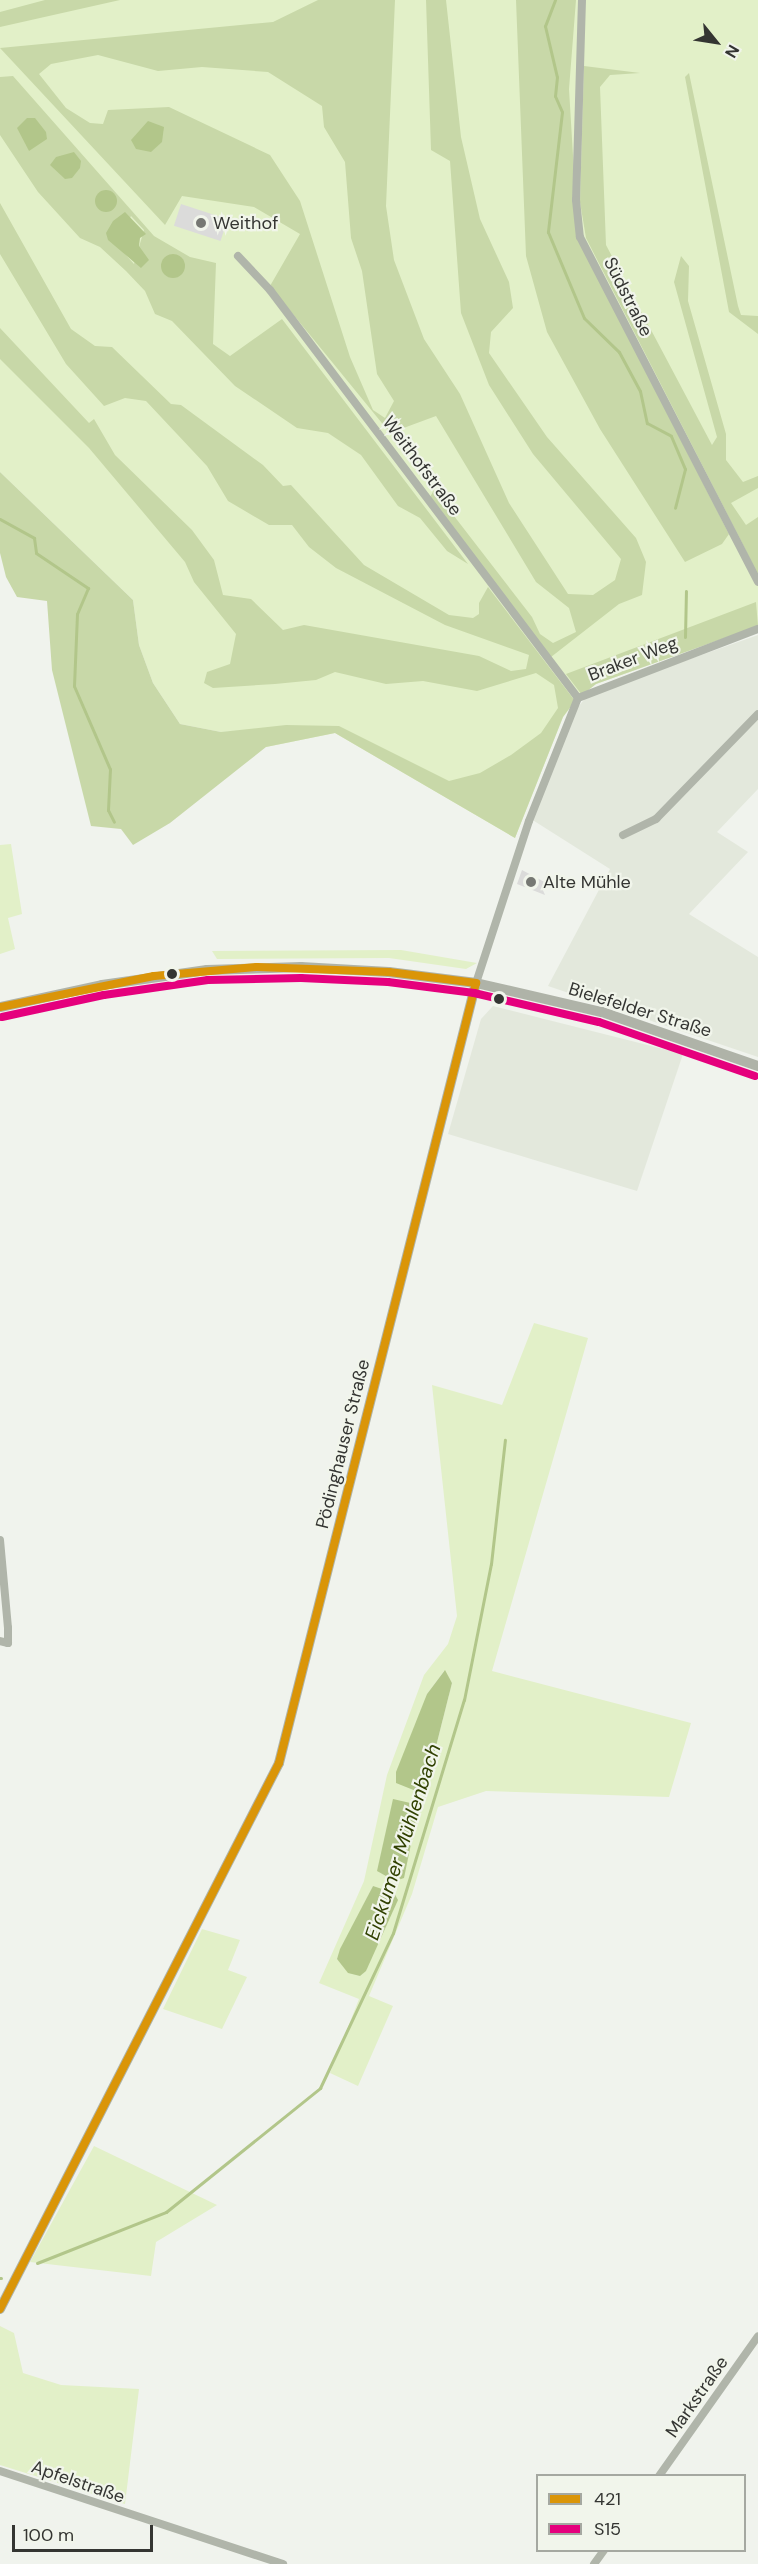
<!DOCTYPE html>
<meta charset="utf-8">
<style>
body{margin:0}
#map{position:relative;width:758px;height:2564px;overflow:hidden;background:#f0f3ed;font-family:"DM Sans",sans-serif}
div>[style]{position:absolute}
.built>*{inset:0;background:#e3e8dc}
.green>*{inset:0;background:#e2f0c8}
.forest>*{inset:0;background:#c8d8a8}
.water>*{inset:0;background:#b2c68a}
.round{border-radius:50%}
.stream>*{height:3px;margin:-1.5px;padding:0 1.5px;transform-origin:1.5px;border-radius:1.5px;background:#b2c68a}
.building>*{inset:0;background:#dbdbda;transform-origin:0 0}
.street>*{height:8px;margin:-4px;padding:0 4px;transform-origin:4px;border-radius:4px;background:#b0b5aa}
.secondary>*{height:10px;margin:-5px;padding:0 5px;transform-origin:5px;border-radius:5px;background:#afb3a8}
.bus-1>*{height:8px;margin:-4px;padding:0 4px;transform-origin:4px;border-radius:4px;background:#da9508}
.bus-2>*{height:8px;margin:-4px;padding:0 4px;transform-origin:4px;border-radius:4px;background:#e5007d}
.dots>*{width:16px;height:16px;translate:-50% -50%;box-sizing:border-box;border:3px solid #f1f5eb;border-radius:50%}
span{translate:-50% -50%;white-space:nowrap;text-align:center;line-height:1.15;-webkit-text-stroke:4.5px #f1f5eb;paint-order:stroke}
.poi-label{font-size:18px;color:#343532}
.left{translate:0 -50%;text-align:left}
.street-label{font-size:18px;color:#343532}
.water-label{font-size:20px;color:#304000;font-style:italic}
.legend{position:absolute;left:536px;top:2474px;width:210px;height:78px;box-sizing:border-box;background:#f1f5eb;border:2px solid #a5a8a1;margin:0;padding:8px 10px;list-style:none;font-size:18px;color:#343532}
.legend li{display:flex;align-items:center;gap:12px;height:30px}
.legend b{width:30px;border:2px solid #a5a8a1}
.north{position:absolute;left:686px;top:12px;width:60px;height:60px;-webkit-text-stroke:4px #f1f5eb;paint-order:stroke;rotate:120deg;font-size:16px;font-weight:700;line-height:24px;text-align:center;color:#343532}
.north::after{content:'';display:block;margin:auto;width:21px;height:27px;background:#343532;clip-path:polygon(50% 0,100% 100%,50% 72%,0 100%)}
.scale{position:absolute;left:12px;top:2525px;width:141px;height:27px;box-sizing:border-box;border:3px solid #343532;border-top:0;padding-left:8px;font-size:18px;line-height:21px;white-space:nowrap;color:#343532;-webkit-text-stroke:4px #f1f5eb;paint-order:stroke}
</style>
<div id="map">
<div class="built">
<i style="clip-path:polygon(758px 635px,758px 789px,717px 832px,748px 852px,689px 914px,758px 957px,758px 1057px,548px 986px,610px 869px,531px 819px,569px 718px,588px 695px)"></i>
<i style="clip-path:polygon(493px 1006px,683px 1054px,637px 1191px,448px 1134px,481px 1019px)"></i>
</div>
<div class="green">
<i style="clip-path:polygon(0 0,758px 0,758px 626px,596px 684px,575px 701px,563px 717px,515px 838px,335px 733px,266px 747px,259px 731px,221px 732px,180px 724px,153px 683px,139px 645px,133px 600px,0 472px)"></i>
<i style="clip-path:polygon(11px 844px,22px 914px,8px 918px,15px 949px,0 954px,0 845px)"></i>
<i style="clip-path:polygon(401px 950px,477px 963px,466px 969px,389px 958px,217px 959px,212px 951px)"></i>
<i style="clip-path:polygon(evenodd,534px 1323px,588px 1338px,492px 1671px,691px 1723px,669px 1797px,486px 1791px,438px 1807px,412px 1894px,369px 1996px,393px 2006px,358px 2086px,330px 2073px,359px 1999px,319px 1983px,364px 1881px,387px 1775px,424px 1675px,448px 1644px,457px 1616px,432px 1385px,502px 1405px,534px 1323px,444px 1671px,452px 1683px,427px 1782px,416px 1791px,427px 1694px,444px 1671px,534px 1323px,373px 1886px,366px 1971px,337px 1959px,373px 1886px)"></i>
<i style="clip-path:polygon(202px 1929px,240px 1940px,228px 1970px,247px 1977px,222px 2029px,163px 2009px)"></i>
<i style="clip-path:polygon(94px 2146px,217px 2205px,156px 2242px,151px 2276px,30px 2262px)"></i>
<i style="clip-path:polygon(0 2326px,14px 2333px,23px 2373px,61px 2385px,139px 2389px,125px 2504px,0 2465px)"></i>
</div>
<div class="forest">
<i style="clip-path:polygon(45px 0,120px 0,0 27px,0 12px)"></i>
<i style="clip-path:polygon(evenodd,318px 0,395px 0,386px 206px,394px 260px,424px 339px,460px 394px,509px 503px,568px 594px,593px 595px,615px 580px,621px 559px,533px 454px,489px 385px,461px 313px,450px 161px,431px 150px,426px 0,446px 0,461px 137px,480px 219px,509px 282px,513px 308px,491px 332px,489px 353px,547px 437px,636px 538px,646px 562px,642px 595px,619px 604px,551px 657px,430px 497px,434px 490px,532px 617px,540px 634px,553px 643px,576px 632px,569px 608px,536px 582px,436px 416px,390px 433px,270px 286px,300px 234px,254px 207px,182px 196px,165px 225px,0 48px,273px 22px,318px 0,98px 55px,158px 71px,202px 67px,268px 72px,322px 106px,324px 127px,345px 162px,351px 238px,362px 271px,377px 374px,394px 401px,385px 418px,373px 410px,350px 357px,300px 201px,270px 155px,169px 107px,108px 110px,103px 124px,90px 123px,66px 108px,39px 74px,51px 64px,98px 55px)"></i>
<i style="clip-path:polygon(516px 0,576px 0,569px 89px,578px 239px,729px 534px,722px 544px,685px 562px,600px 429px,547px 332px,526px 256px)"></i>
<i style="clip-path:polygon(584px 66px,640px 73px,610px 75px,600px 87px,606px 245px,712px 445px,717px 437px,674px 282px,681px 256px,689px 266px,688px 301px,726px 434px,726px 460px,743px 482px,758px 476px,758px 488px,731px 503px,746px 525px,758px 517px,758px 574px,586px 238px,580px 202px)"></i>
<i style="clip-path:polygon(689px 73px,738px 306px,741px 315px,758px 316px,758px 334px,729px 312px,685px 77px)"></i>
<i style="clip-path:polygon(evenodd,13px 76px,154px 236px,190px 257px,216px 263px,213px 344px,230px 356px,282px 319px,468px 564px,447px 551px,420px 518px,398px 506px,361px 455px,328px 433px,297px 428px,235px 386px,172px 321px,155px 314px,145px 291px,126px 271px,100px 247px,80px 238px,38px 192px,0 135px,0 77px,13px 76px,131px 216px,144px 230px,134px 264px,116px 244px,131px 216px)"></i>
<i style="clip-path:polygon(0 203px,71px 329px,95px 346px,112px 347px,171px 404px,181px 405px,263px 465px,283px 486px,291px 485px,364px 565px,449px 615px,473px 618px,479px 614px,479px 603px,488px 587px,575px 701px,563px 717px,515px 838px,335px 733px,266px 747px,170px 823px,133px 845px,121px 829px,91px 826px,52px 670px,47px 601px,17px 597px,6px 577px,0 553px,0 472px,133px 600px,139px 645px,153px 683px,180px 724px,221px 732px,286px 725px,339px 726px,449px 781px,480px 773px,511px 755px,541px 733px,558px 708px,554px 685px,536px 673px,477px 691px,423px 681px,386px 684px,335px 672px,316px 680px,275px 684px,213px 688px,204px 683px,207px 672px,230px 664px,236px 634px,194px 582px,185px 562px,89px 448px,0 359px,0 328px,89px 423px,94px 419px,115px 455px,192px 530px,214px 560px,223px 595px,251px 599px,283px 630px,304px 625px,479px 656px,511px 671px,526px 669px,529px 655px,445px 625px,336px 568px,309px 547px,292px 525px,269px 525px,228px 501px,207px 466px,146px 401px,125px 398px,104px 406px,66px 364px,0 254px)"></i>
<i style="clip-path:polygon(756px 602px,758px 626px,596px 684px,582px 695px,566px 674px)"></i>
</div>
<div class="water">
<i style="clip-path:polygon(27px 118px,35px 118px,46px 132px,47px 139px,29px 151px,17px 128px)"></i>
<i style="clip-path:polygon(148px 121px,164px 127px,162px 142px,151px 152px,136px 149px,131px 140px)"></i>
<i style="clip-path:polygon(74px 152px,81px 161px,80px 168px,72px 178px,65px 179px,50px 165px,56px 157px)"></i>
<i class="round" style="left:95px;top:190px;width:22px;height:22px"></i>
<i style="clip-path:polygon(125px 212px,146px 234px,140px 238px,139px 246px,149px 260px,141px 268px,108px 240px,106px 233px,113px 221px)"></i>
<i class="round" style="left:161px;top:254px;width:24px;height:24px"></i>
<i style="clip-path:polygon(445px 1670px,452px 1683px,427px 1782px,416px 1791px,396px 1783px,396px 1772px,427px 1694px)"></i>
<i style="clip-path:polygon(393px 1799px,419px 1805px,404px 1878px,395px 1881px,377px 1871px)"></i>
<i style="clip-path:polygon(373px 1886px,394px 1893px,398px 1900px,366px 1971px,360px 1976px,348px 1973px,337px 1959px,340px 1949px)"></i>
</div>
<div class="stream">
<i style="left:555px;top:0;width:28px;rotate:111deg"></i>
<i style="left:545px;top:26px;width:52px;rotate:76.8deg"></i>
<i style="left:557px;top:77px;width:19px;rotate:96deg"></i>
<i style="left:555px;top:96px;width:17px;rotate:66deg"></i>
<i style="left:562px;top:112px;width:121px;rotate:96.7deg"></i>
<i style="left:548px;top:232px;width:93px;rotate:67.3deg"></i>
<i style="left:584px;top:318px;width:49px;rotate:44.2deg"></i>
<i style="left:619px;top:352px;width:44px;rotate:61.7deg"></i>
<i style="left:640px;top:391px;width:33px;rotate:78deg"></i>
<i style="left:647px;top:423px;width:27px;rotate:28deg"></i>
<i style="left:671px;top:436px;width:36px;rotate:67deg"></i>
<i style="left:685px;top:469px;width:40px;rotate:104.4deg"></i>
<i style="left:0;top:519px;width:39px;rotate:29deg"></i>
<i style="left:34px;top:538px;width:15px;rotate:82deg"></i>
<i style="left:36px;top:553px;width:63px;rotate:33.9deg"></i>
<i style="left:88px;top:588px;width:28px;rotate:113deg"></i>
<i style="left:77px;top:614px;width:72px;rotate:92.4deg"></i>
<i style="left:74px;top:686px;width:90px;rotate:66.6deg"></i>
<i style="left:110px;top:769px;width:41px;rotate:92.8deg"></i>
<i style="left:108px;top:810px;width:13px;rotate:63deg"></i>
<i style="left:685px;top:637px;width:46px;rotate:-88.8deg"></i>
<i style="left:37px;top:2263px;width:139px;rotate:-21.6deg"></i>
<i style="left:166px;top:2212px;width:198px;rotate:-38.8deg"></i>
<i style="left:320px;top:2088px;width:171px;rotate:-64.8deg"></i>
<i style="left:393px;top:1933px;width:244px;rotate:-73.1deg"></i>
<i style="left:464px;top:1700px;width:139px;rotate:-78.8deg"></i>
<i style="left:491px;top:1564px;width:125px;rotate:-83.6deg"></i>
<i style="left:0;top:2278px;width:1px"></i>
</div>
<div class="building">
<i style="left:181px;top:204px;width:49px;height:23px;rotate:18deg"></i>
<i style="clip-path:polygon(522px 870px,550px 885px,542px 888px,545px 895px,517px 884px)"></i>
</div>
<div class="street">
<i style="left:582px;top:0;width:200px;rotate:91.7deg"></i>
<i style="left:576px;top:200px;width:37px;rotate:84deg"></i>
<i style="left:580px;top:237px;width:388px;rotate:62.7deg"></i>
<i style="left:238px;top:256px;width:47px;rotate:46.7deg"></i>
<i style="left:270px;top:290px;width:511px;rotate:52.95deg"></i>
<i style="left:623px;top:835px;width:37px;rotate:-26deg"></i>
<i style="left:656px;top:819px;width:146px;rotate:-45.8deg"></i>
<i style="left:476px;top:983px;width:170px;rotate:-71.9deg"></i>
<i style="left:529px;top:821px;width:132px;rotate:-68.3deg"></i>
<i style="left:578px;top:698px;width:193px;rotate:-21deg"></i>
<i style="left:0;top:1540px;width:88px;rotate:84.8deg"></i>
<i style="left:8px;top:1628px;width:15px;rotate:90deg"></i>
<i style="left:8px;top:1643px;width:8px;rotate:-166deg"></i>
<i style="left:0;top:2471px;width:298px;rotate:18.2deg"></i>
<i style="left:659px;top:2476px;width:171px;rotate:-54.7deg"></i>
<i style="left:594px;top:2564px;width:17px;rotate:-54deg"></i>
</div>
<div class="secondary">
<i style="left:0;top:1007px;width:104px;rotate:-12.2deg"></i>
<i style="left:102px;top:985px;width:106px;rotate:-8.1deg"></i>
<i style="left:207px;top:970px;width:94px;rotate:-1.8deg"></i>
<i style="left:301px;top:967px;width:88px;rotate:3.3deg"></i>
<i style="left:389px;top:972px;width:88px;rotate:7.2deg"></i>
<i style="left:476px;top:983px;width:129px;rotate:13deg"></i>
<i style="left:602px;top:1012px;width:165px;rotate:19.1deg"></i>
<i style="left:0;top:2309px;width:613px;rotate:-62.93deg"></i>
<i style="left:279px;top:1763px;width:804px;rotate:-75.83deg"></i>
</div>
<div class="bus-1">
<i style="left:0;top:1007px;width:157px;rotate:-11.4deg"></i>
<i style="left:154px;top:976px;width:103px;rotate:-5deg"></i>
<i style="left:257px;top:967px;width:132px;rotate:2.2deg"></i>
<i style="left:389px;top:972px;width:88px;rotate:7.2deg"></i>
<i style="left:0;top:2309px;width:613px;rotate:-62.93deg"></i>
<i style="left:279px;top:1763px;width:804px;rotate:-75.83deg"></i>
</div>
<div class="bus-2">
<i style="left:2px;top:1017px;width:104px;rotate:-12.2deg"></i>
<i style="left:104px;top:995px;width:105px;rotate:-8.2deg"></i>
<i style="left:208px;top:980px;width:93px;rotate:-1.2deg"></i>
<i style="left:301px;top:978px;width:87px;rotate:2.6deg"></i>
<i style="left:388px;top:982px;width:87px;rotate:7.3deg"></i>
<i style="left:474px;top:993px;width:128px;rotate:13.1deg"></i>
<i style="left:599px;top:1022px;width:165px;rotate:19.1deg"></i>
</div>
<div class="dots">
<i style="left:201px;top:223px;background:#767873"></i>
<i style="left:531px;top:882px;background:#767873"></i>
<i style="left:172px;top:974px;background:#343532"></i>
<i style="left:499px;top:999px;background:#343532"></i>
</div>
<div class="poi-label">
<span class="left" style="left:213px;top:223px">Weithof</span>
<span class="left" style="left:543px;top:882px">Alte Mühle</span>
</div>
<div class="street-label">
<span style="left:628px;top:297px;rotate:63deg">Südstraße</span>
<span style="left:422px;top:466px;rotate:53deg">Weithofstraße</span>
<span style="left:633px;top:659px;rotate:-21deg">Braker Weg</span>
<span style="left:640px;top:1010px;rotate:17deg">Bielefelder Straße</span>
<span style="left:343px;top:1444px;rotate:-76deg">Pödinghauser Straße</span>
<span style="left:697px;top:2397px;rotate:-55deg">Markstraße</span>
<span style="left:78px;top:2482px;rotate:19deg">Apfelstraße</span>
</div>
<div class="water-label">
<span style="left:403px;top:1842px;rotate:-72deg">Eickumer Mühlenbach</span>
</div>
<ul class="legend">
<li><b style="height:8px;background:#da9508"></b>421</li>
<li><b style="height:8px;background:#e5007d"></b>S15</li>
</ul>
<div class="north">N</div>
<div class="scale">100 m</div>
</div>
